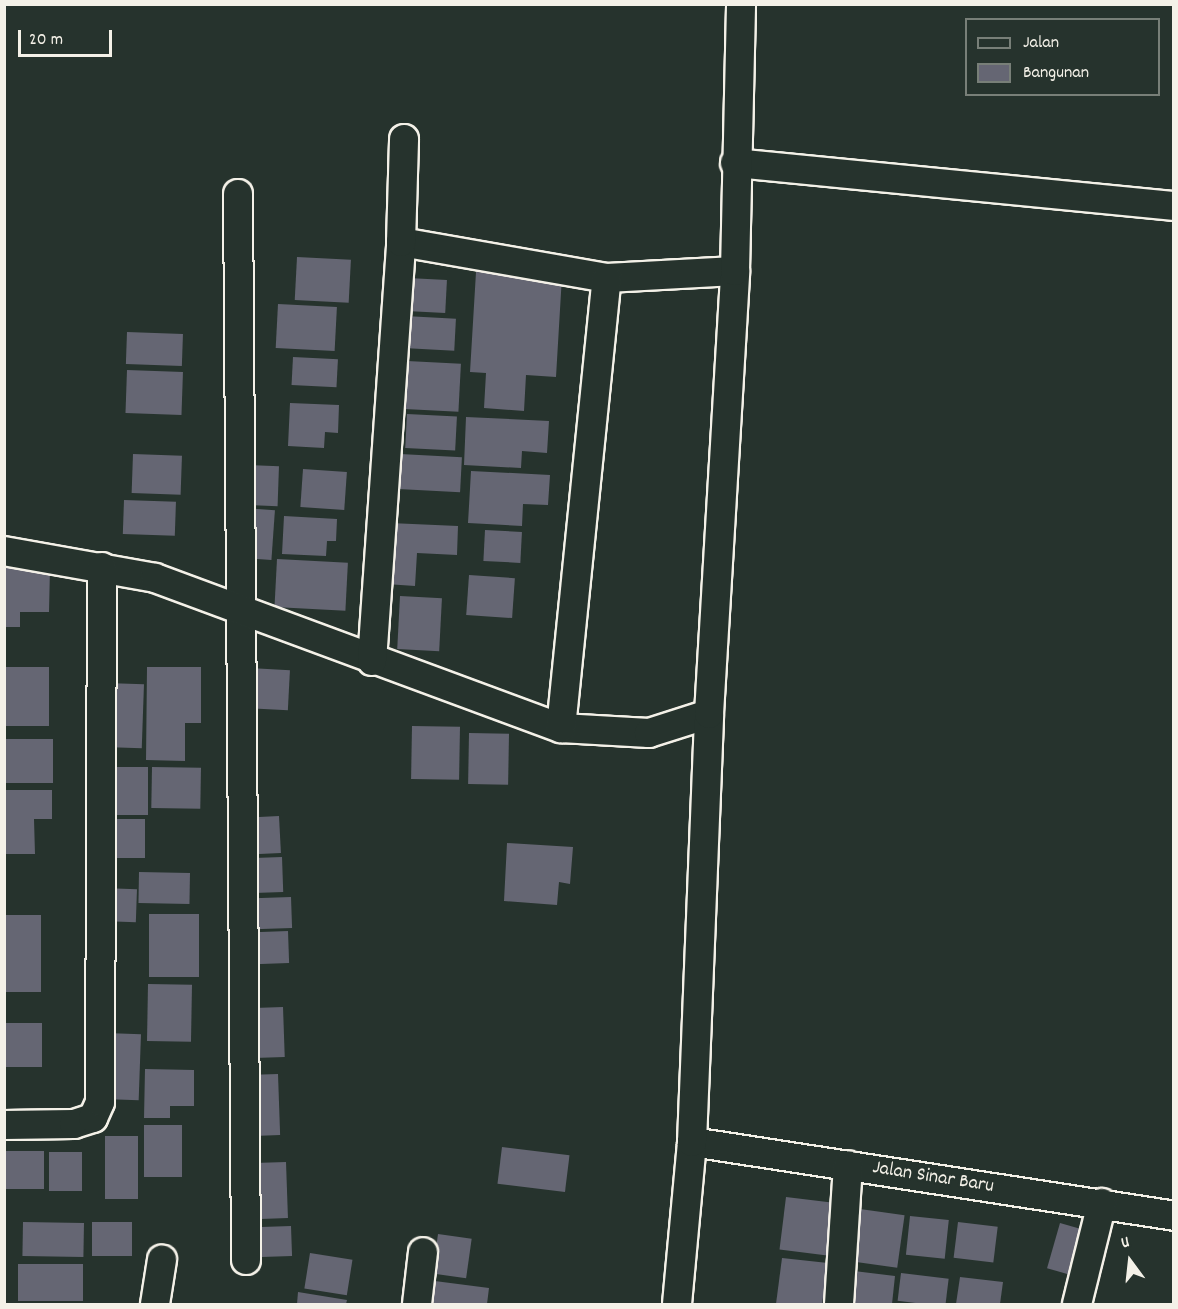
<!DOCTYPE html>
<style>
body{margin:0}
#map{position:relative;width:1178px;height:1309px;overflow:hidden;background:#26332d;font-family:Dekko,sans-serif}
div>[style]{position:absolute}
.building>*{inset:0;background:#656673;transform-origin:0 0}
.roads{filter:drop-shadow(2px 0 #f4f1e8) drop-shadow(-2px 0 #f4f1e8) drop-shadow(0 2px #f4f1e8) drop-shadow(0 -2px #f4f1e8)}
.minor>*{height:28px;margin:-14px;padding:0 14px;transform-origin:14px;border-radius:14px;background:#26332d}
span{translate:-50% -50%;white-space:nowrap;text-align:center;line-height:1.15;-webkit-text-stroke:4.5px #26332d;paint-order:stroke}
.street-label{font-size:20px;color:#f4f1e8}
.frame{position:absolute;inset:0;border:6px solid #f4f1e8;pointer-events:none}
.legend{position:absolute;left:965px;top:18px;width:195px;height:78px;box-sizing:border-box;background:#26332d;border:2px solid #787f78;margin:0;padding:8px 10px;list-style:none;font-size:18px;color:#f4f1e8}
.legend li{display:flex;align-items:center;gap:12px;height:30px}
.legend b{width:30px;border:2px solid #787f78}
.north{position:absolute;left:1100px;top:1231px;width:60px;height:60px;-webkit-text-stroke:4px #26332d;paint-order:stroke;rotate:345deg;font-size:16px;font-weight:700;line-height:24px;text-align:center;color:#f4f1e8}
.north::after{content:'';display:block;margin:auto;width:21px;height:27px;background:#f4f1e8;clip-path:polygon(50% 0,100% 100%,50% 72%,0 100%)}
.scale{position:absolute;left:18px;top:30px;width:94px;height:27px;box-sizing:border-box;border:3px solid #f4f1e8;border-top:0;padding-left:8px;font-size:18px;line-height:21px;white-space:nowrap;color:#f4f1e8;-webkit-text-stroke:4px #26332d;paint-order:stroke}
</style>
<div id="map">
<div class="building">
<i style="left:297px;top:257px;width:54px;height:43px;rotate:3deg"></i>
<i style="clip-path:polygon(476px 272px,562px 276px,556px 377px,526px 375px,524px 411px,484px 408px,486px 373px,470px 372px)"></i>
<i style="left:408px;top:278px;width:39px;height:33px;rotate:3deg"></i>
<i style="left:278px;top:304px;width:59px;height:44px;rotate:3deg"></i>
<i style="left:405px;top:316px;width:51px;height:32px;rotate:3deg"></i>
<i style="left:127px;top:332px;width:56px;height:32px;rotate:2deg"></i>
<i style="left:293px;top:357px;width:45px;height:28px;rotate:3deg"></i>
<i style="left:407px;top:361px;width:54px;height:48px;rotate:3deg"></i>
<i style="left:127px;top:370px;width:56px;height:43px;rotate:2deg"></i>
<i style="clip-path:polygon(290px 403px,339px 405px,338px 433px,325px 432px,324px 448px,288px 446px)"></i>
<i style="left:407px;top:414px;width:50px;height:34px;rotate:3deg"></i>
<i style="clip-path:polygon(466px 417px,549px 421px,547px 453px,522px 451px,521px 468px,464px 465px)"></i>
<i style="left:133px;top:454px;width:49px;height:39px;rotate:2deg"></i>
<i style="left:400px;top:454px;width:62px;height:35px;rotate:3deg"></i>
<i style="left:246px;top:465px;width:33px;height:40px;rotate:2deg"></i>
<i style="left:303px;top:469px;width:44px;height:38px;rotate:4deg"></i>
<i style="clip-path:polygon(471px 471px,550px 475px,548px 505px,523px 504px,522px 526px,468px 523px)"></i>
<i style="left:124px;top:500px;width:52px;height:34px;rotate:2deg"></i>
<i style="left:244px;top:508px;width:31px;height:50px;rotate:4deg"></i>
<i style="clip-path:polygon(284px 516px,337px 519px,336px 541px,327px 541px,326px 556px,282px 554px)"></i>
<i style="clip-path:polygon(390px 523px,458px 526px,457px 555px,417px 553px,415px 586px,386px 584px)"></i>
<i style="left:485px;top:530px;width:37px;height:31px;rotate:3deg"></i>
<i style="left:277px;top:559px;width:71px;height:48px;rotate:3deg"></i>
<i style="clip-path:polygon(4px 568px,50px 568px,49px 612px,20px 612px,20px 627px,4px 627px)"></i>
<i style="left:469px;top:575px;width:46px;height:40px;rotate:4deg"></i>
<i style="left:400px;top:596px;width:42px;height:53px;rotate:3deg"></i>
<i style="left:4px;top:667px;width:45px;height:59px"></i>
<i style="clip-path:polygon(147px 667px,201px 667px,201px 723px,185px 723px,185px 761px,146px 760px)"></i>
<i style="left:247px;top:668px;width:43px;height:40px;rotate:3deg"></i>
<i style="left:106px;top:683px;width:38px;height:64px;rotate:2deg"></i>
<i style="left:412px;top:726px;width:48px;height:53px;rotate:1deg"></i>
<i style="left:469px;top:733px;width:40px;height:51px;rotate:1deg"></i>
<i style="left:4px;top:739px;width:49px;height:44px"></i>
<i style="left:112px;top:767px;width:36px;height:48px"></i>
<i style="left:152px;top:767px;width:49px;height:41px;rotate:1deg"></i>
<i style="clip-path:polygon(4px 790px,52px 790px,52px 819px,34px 819px,35px 854px,4px 854px)"></i>
<i style="left:279px;top:816px;width:37px;height:35px;rotate:87deg"></i>
<i style="left:111px;top:819px;width:34px;height:39px"></i>
<i style="clip-path:polygon(507px 843px,573px 847px,570px 884px,559px 882px,557px 905px,504px 901px)"></i>
<i style="left:282px;top:857px;width:35px;height:37px;rotate:88deg"></i>
<i style="left:139px;top:872px;width:51px;height:31px;rotate:1deg"></i>
<i style="left:102px;top:888px;width:35px;height:33px;rotate:2deg"></i>
<i style="left:291px;top:897px;width:31px;height:47px;rotate:88deg"></i>
<i style="left:149px;top:914px;width:50px;height:63px"></i>
<i style="left:4px;top:915px;width:37px;height:77px"></i>
<i style="left:288px;top:931px;width:32px;height:42px;rotate:88deg"></i>
<i style="left:148px;top:984px;width:44px;height:57px;rotate:1deg"></i>
<i style="left:283px;top:1007px;width:50px;height:38px;rotate:88deg"></i>
<i style="left:5px;top:1023px;width:37px;height:44px"></i>
<i style="left:106px;top:1033px;width:35px;height:66px;rotate:2deg"></i>
<i style="clip-path:polygon(145px 1069px,194px 1070px,194px 1106px,170px 1106px,170px 1118px,144px 1118px)"></i>
<i style="left:278px;top:1074px;width:61px;height:32px;rotate:88deg"></i>
<i style="left:144px;top:1125px;width:38px;height:52px"></i>
<i style="left:105px;top:1136px;width:33px;height:63px"></i>
<i style="left:502px;top:1147px;width:68px;height:37px;rotate:7deg"></i>
<i style="left:6px;top:1151px;width:38px;height:38px"></i>
<i style="left:49px;top:1152px;width:33px;height:39px"></i>
<i style="left:286px;top:1162px;width:56px;height:35px;rotate:88deg"></i>
<i style="left:786px;top:1197px;width:52px;height:53px;rotate:7deg"></i>
<i style="left:860px;top:1209px;width:45px;height:53px;rotate:8deg"></i>
<i style="left:910px;top:1216px;width:39px;height:39px;rotate:6deg"></i>
<i style="left:23px;top:1222px;width:61px;height:34px;rotate:1deg"></i>
<i style="left:92px;top:1222px;width:40px;height:34px"></i>
<i style="left:958px;top:1222px;width:40px;height:36px;rotate:7deg"></i>
<i style="left:1060px;top:1223px;width:29px;height:47px;rotate:16deg"></i>
<i style="left:291px;top:1226px;width:30px;height:39px;rotate:88deg"></i>
<i style="left:438px;top:1234px;width:34px;height:40px;rotate:8deg"></i>
<i style="left:310px;top:1253px;width:43px;height:36px;rotate:9deg"></i>
<i style="clip-path:polygon(782px 1258px,828px 1263px,822px 1304px,776px 1304px)"></i>
<i style="left:18px;top:1264px;width:65px;height:37px"></i>
<i style="clip-path:polygon(854px 1271px,895px 1276px,892px 1304px,850px 1304px)"></i>
<i style="left:901px;top:1273px;width:48px;height:28px;rotate:7deg"></i>
<i style="clip-path:polygon(960px 1277px,1003px 1282px,1000px 1304px,956px 1304px)"></i>
<i style="clip-path:polygon(427px 1280px,489px 1288px,487px 1304px,424px 1304px)"></i>
<i style="clip-path:polygon(298px 1292px,347px 1300px,346px 1304px,297px 1304px)"></i>
</div>
<div class="roads">
<div class="minor">
<i style="left:735px;top:163px;width:441px;rotate:5.6deg"></i>
<i style="left:238px;top:194px;width:1066px;rotate:89.57deg"></i>
<i style="left:401px;top:242px;width:209px;rotate:9.9deg"></i>
<i style="left:607px;top:278px;width:128px;rotate:-3.1deg"></i>
<i style="left:4px;top:551px;width:153px;rotate:10.1deg"></i>
<i style="left:155px;top:578px;width:433px;rotate:20.3deg"></i>
<i style="left:561px;top:728px;width:88px;rotate:3.3deg"></i>
<i style="left:649px;top:733px;width:63px;rotate:-17.6deg"></i>
<i style="left:372px;top:661px;width:420px;rotate:-86deg"></i>
<i style="left:401px;top:242px;width:103px;rotate:-88.3deg"></i>
<i style="left:561px;top:728px;width:452px;rotate:-84.2deg"></i>
<i style="left:4px;top:1125px;width:70px;rotate:-0.8deg"></i>
<i style="left:74px;top:1124px;width:20px;rotate:-18deg"></i>
<i style="left:93px;top:1118px;width:17px;rotate:-66deg"></i>
<i style="left:100px;top:1102px;width:535px;rotate:-89.79deg"></i>
<i style="left:692px;top:1142px;width:488px;rotate:8.7deg"></i>
<i style="left:155px;top:1304px;width:45px;rotate:-81deg"></i>
<i style="left:417px;top:1304px;width:52px;rotate:-83.4deg"></i>
<i style="left:677px;top:1304px;width:163px;rotate:-84.7deg"></i>
<i style="left:692px;top:1142px;width:428px;rotate:-87.7deg"></i>
<i style="left:709px;top:714px;width:444px;rotate:-86.6deg"></i>
<i style="left:735px;top:271px;width:267px;rotate:-88.7deg"></i>
<i style="left:839px;top:1304px;width:139px;rotate:-86.3deg"></i>
<i style="left:1077px;top:1304px;width:104px;rotate:-76.1deg"></i>
</div>
</div>
<div class="street-label">
<span style="left:933px;top:1178px;rotate:9deg">Jalan Sinar Baru</span>
</div>
<div class="frame"></div>
<ul class="legend">
<li><b style="height:8px;background:#26332d"></b>Jalan</li>
<li><b style="height:16px;background:#656673"></b>Bangunan</li>
</ul>
<div class="north">U</div>
<div class="scale">20 m</div>
</div>
